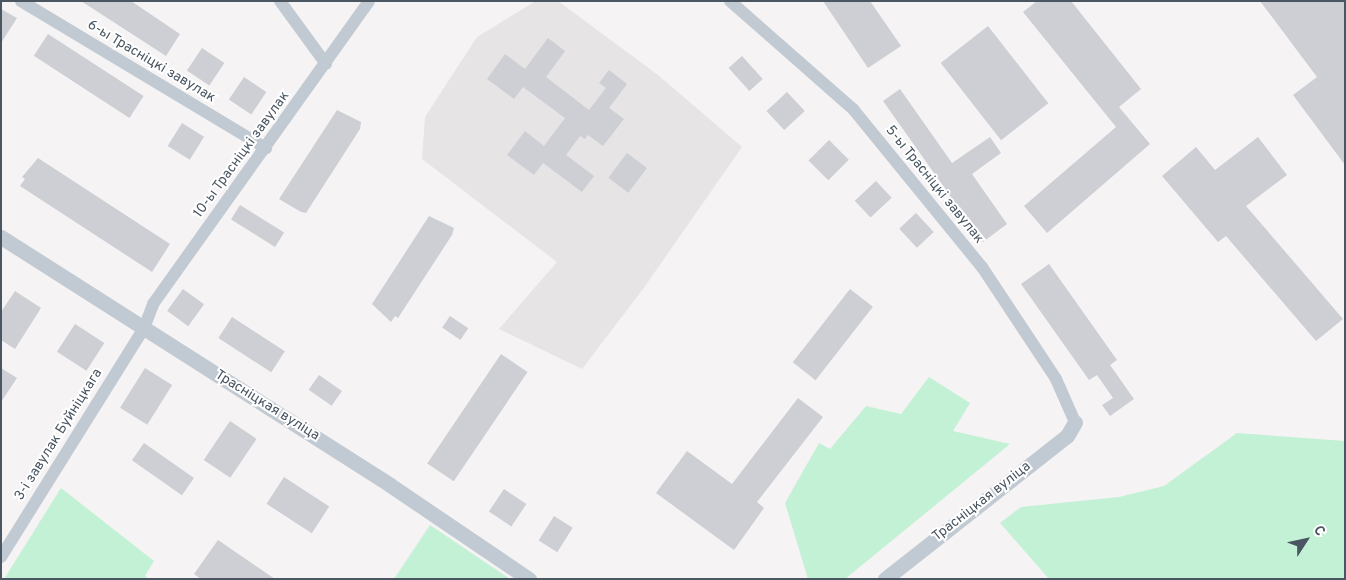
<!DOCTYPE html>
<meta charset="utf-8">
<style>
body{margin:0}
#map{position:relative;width:1346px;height:580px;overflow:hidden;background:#f5f3f3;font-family:Overpass,sans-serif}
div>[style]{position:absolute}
.education>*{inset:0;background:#e6e4e5}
.green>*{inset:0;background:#c3f1d5}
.building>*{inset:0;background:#cdcfd5;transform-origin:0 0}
.minor>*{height:12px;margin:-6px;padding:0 6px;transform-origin:6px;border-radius:6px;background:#c1cad2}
.tertiary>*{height:15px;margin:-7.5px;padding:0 7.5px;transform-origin:7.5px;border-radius:7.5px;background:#c1cad2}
span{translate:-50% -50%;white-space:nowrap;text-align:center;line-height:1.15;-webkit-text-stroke:4px #fff;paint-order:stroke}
.street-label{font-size:14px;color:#4a5661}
.frame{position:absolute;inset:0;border:2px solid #4a5661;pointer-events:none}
.north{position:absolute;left:1281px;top:515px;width:50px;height:50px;-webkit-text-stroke:4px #fff;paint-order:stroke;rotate:55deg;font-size:14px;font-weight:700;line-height:20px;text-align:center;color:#4a5661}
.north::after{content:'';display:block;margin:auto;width:18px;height:22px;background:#4a5661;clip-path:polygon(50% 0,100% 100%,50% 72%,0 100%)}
</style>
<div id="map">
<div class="education">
<i style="clip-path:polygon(536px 1px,558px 1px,658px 75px,742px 147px,643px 289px,582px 369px,499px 329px,557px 262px,422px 159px,425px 117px,477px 37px)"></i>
</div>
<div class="green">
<i style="clip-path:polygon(929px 377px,970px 403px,953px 431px,1010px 444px,845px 579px,808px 579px,785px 503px,819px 443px,830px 449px,866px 406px,901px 414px)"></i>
<i style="clip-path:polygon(1237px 433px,1345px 441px,1345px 579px,1049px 579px,1000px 523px,1021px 507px,1119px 497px,1164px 486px)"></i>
<i style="clip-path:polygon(61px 488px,154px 561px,145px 576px,149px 579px,4px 579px)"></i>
<i style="clip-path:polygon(430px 525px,510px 579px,394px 579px)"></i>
</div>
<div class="building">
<i style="clip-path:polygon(81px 1px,131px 1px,180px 34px,166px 56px)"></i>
<i style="clip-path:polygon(823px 1px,870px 1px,901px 46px,868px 68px)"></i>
<i style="clip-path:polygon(1037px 1px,1071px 1px,1141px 89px,1119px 107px,1150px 144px,1047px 233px,1024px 206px,1116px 127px,1023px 12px)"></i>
<i style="clip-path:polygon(1260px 1px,1345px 1px,1345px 165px,1293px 95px,1317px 77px)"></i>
<i style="clip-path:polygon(1px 9px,17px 18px,1px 43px)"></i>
<i style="left:988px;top:26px;width:98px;height:60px;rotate:52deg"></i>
<i style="left:48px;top:34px;width:114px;height:26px;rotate:33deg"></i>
<i style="clip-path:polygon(548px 38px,565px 51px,546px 77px,589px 110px,606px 88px,599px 83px,609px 70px,627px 84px,609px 108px,624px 119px,603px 146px,588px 135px,585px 139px,580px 136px,566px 155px,594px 176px,582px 192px,543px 163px,534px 175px,507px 155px,525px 131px,544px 146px,565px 118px,523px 87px,514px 99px,487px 79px,505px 54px,525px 69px)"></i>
<i style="left:202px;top:48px;width:27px;height:27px;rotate:34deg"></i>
<i style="left:742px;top:56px;width:31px;height:18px;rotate:48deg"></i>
<i style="left:244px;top:77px;width:27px;height:27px;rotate:34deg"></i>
<i style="clip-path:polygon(900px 89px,952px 163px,990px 137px,1001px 153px,972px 174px,1007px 224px,983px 242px,883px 101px)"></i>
<i style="left:787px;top:92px;width:26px;height:28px;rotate:47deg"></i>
<i style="clip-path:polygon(337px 110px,361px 122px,360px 129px,306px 213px,301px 212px,279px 199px)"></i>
<i style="left:182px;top:123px;width:26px;height:27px;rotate:32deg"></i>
<i style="clip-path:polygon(1258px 137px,1287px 175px,1246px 206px,1343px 319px,1316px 341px,1226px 236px,1218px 242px,1162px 176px,1196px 147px,1215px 170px)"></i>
<i style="left:829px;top:140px;width:28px;height:29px;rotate:45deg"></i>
<i style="left:627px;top:153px;width:25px;height:31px;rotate:37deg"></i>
<i style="clip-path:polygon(38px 158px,170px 244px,152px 272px,20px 186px,25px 179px,22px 177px)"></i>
<i style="left:876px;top:181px;width:23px;height:29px;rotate:47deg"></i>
<i style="left:240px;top:205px;width:52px;height:17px;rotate:32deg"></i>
<i style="left:916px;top:213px;width:26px;height:23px;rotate:47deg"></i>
<i style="clip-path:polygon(429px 216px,454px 228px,452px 235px,398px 318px,395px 316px,391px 322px,372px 304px)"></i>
<i style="clip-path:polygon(1049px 264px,1117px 360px,1110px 365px,1134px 399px,1110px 416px,1102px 405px,1113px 398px,1097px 375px,1089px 380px,1021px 284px)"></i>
<i style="left:183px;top:289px;width:26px;height:27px;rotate:36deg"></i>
<i style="left:850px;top:289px;width:29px;height:93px;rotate:38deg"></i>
<i style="clip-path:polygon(15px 291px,41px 308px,15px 349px,1px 340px,1px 312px)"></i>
<i style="left:450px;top:316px;width:22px;height:14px;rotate:34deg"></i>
<i style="left:232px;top:317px;width:63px;height:25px;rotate:33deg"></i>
<i style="left:75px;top:324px;width:35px;height:33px;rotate:33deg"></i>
<i style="left:501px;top:354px;width:32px;height:132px;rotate:34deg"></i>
<i style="clip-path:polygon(1px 368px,17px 378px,1px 402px)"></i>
<i style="left:145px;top:368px;width:32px;height:47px;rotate:32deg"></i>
<i style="left:319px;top:375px;width:28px;height:18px;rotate:35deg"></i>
<i style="clip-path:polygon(798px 398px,823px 417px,757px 502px,764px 508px,734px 550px,656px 493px,687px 451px,732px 484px)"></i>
<i style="left:230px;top:421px;width:32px;height:47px;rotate:34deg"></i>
<i style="left:144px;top:443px;width:61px;height:21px;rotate:35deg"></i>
<i style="left:284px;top:477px;width:54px;height:32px;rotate:33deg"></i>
<i style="left:504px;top:489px;width:27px;height:27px;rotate:34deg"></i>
<i style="left:554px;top:516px;width:22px;height:29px;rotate:32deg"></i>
<i style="clip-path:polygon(218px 540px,275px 579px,201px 579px,194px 574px)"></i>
</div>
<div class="minor">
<i style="left:21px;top:1px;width:286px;rotate:31deg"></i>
<i style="left:280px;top:1px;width:78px;rotate:53.9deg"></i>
<i style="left:730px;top:1px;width:164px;rotate:41.3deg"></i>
<i style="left:853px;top:109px;width:204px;rotate:50.8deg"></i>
<i style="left:982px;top:267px;width:134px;rotate:56.5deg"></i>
<i style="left:1056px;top:379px;width:47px;rotate:66.2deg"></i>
<i style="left:1px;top:557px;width:270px;rotate:-58deg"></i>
<i style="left:144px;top:328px;width:26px;rotate:-69deg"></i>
<i style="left:153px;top:304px;width:372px;rotate:-54.5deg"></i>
</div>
<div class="tertiary">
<i style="left:1px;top:237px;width:461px;rotate:32.5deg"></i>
<i style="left:390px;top:485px;width:168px;rotate:34.1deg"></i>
<i style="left:885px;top:579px;width:231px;rotate:-38.2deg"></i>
<i style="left:1067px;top:436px;width:16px;rotate:-60deg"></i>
</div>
<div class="street-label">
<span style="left:151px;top:62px;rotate:31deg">6-ы Трасніцкі завулак</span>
<span style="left:242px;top:155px;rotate:-54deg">10-ы Трасніцкі завулак</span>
<span style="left:934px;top:185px;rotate:51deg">5-ы Трасніцкі завулак</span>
<span style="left:267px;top:406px;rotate:32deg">Трасніцкая вуліца</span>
<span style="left:59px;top:435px;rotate:-58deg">3-і завулак Буйніцкага</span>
<span style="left:982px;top:502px;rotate:-38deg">Трасніцкая вуліца</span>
</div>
<div class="frame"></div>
<div class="north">С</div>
</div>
